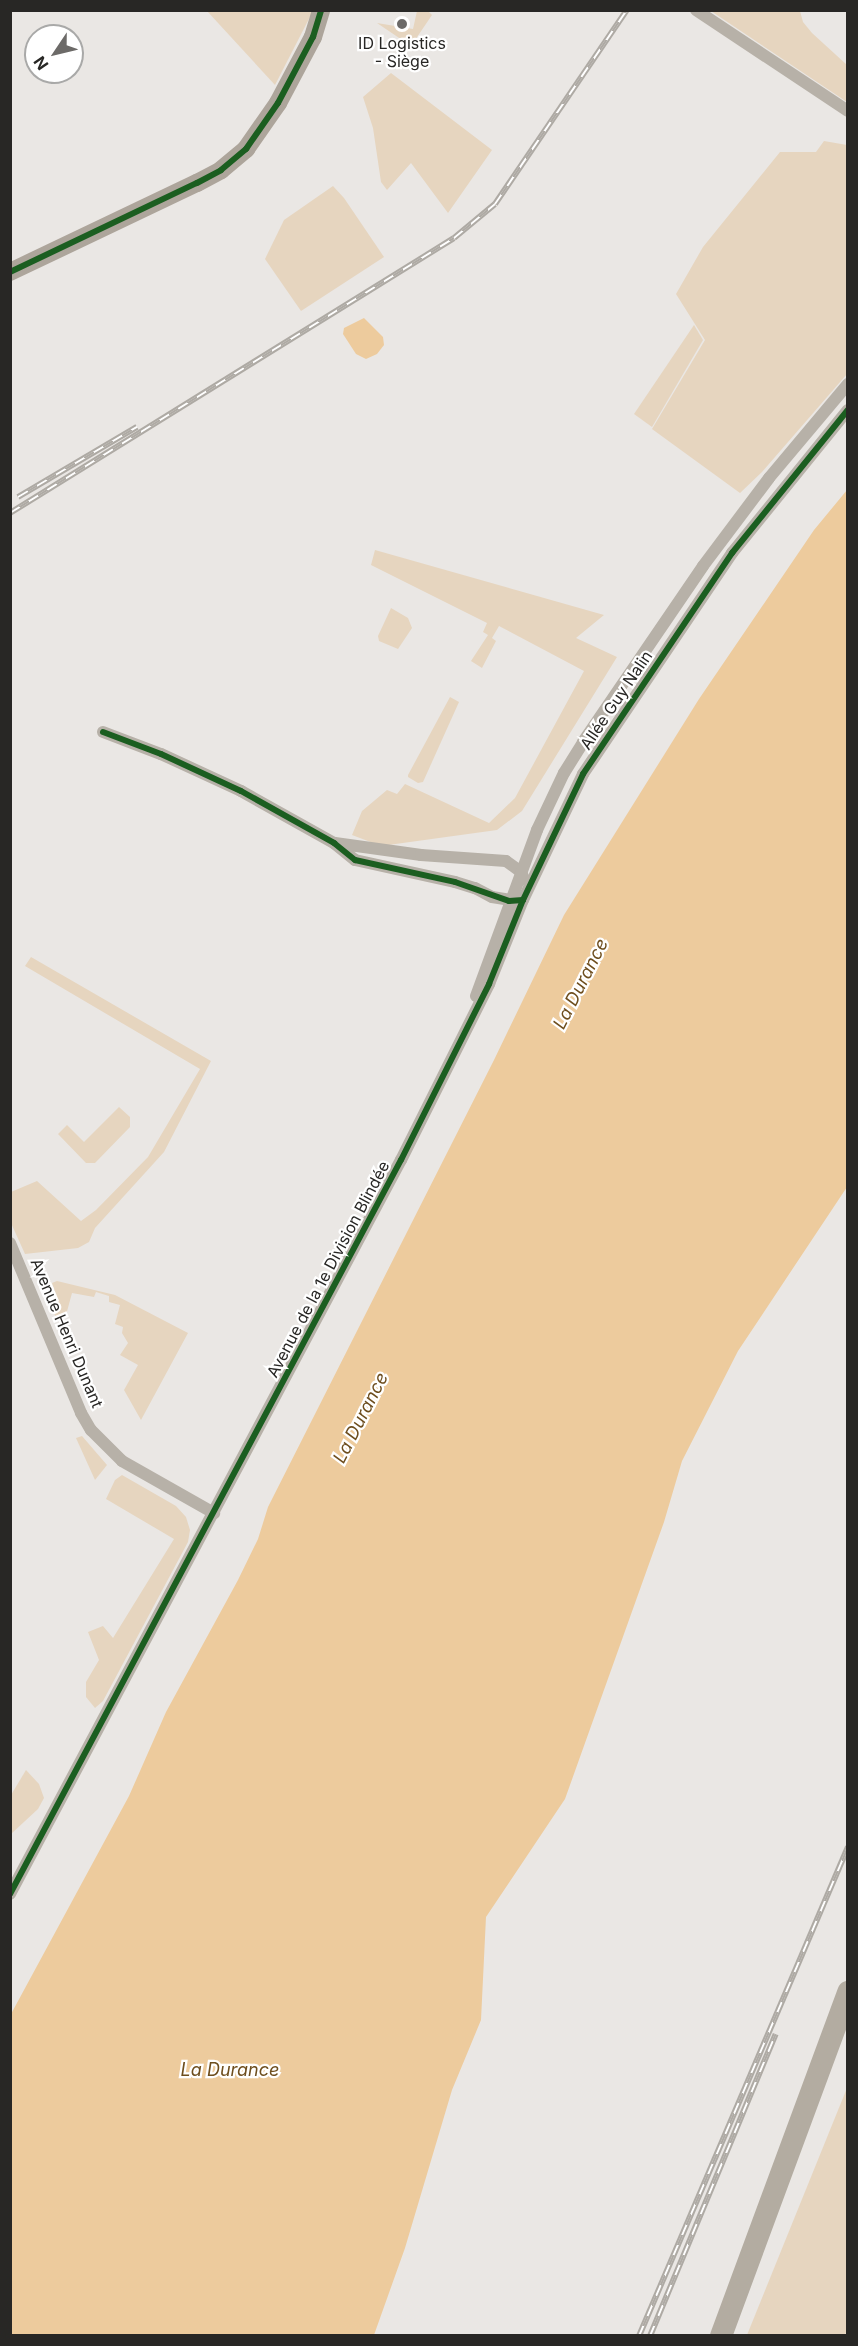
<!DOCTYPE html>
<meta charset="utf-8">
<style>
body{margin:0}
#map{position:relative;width:858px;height:2346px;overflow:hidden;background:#eae7e4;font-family:Inter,sans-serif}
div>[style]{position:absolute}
.green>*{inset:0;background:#e6d5bf}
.water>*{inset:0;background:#edcb9d}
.street>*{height:12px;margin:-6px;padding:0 6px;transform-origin:6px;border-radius:6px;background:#b7b1a8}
.secondary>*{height:18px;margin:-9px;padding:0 9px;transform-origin:9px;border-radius:9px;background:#ada59b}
.highway>*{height:22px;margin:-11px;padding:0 11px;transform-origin:11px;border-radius:11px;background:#b3aca1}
.rail>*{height:6px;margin-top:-3px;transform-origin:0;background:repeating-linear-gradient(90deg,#fff 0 11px,#aeaaa4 0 22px);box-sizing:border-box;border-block:2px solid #aeaaa4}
.cycleway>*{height:6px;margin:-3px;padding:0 3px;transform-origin:3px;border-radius:3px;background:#1b5e20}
.dots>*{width:16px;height:16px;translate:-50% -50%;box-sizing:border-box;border:3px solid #fff;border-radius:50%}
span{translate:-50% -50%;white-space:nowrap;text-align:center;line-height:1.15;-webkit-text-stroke:4.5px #fff;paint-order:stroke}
.poi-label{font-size:16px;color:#282725}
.street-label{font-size:16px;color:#282725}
.water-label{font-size:18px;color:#6e4e1e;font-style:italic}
.frame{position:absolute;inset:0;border:12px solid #282725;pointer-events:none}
.north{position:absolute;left:24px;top:24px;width:60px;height:60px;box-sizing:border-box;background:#fff;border:2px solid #a9a9a8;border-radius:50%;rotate:235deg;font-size:16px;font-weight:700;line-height:24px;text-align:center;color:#282725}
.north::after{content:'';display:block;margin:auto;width:21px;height:27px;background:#6c6a68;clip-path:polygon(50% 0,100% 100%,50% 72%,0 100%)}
</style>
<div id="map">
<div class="green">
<i style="clip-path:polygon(207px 11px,313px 11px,275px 85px)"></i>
<i style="clip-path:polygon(417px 11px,428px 11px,432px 15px,411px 46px,377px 23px,413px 29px)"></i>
<i style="clip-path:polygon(711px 11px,800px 11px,803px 22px,812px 33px,847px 65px,847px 102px)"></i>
<i style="clip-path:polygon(391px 73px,492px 150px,448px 213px,411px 163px,387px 190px,381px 182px,373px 128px,363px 97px)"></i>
<i style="clip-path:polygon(824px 141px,847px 145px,847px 374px,762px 472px,740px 493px,652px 429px,705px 340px,676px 294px,703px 247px,780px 152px,816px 152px)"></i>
<i style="clip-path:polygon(333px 186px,344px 198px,384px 257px,301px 311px,265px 259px,284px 220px)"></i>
<i style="clip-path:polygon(694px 325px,703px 340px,652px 427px,634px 414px)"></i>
<i style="clip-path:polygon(375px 550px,604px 615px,576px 638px,617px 657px,522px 811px,497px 830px,381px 846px,352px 835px,362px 811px,387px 790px,397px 794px,405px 784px,489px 823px,515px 798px,584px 671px,499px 626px,492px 638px,496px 641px,482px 668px,471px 661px,488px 635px,483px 632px,487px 623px,371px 565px)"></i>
<i style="clip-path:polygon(391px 608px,408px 618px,412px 628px,398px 649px,379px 641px,378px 636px)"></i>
<i style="clip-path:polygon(450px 697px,459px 702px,423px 782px,418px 783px,408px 777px,408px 775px)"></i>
<i style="clip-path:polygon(31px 957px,211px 1061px,164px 1152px,95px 1228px,89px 1242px,78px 1248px,25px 1254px,11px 1223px,11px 1192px,37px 1181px,81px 1221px,96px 1210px,148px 1157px,200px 1069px,25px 966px)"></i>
<i style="clip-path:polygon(119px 1107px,130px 1117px,130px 1127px,95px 1163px,86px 1163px,58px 1134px,67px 1125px,84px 1142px)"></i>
<i style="clip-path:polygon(57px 1281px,115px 1295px,188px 1333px,141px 1420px,124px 1390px,138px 1365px,120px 1355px,128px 1343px,122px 1333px,123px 1327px,115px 1324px,120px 1305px,109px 1302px,109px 1296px,96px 1292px,94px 1297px,72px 1293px,66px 1315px,57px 1320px,47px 1296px,55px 1291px,52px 1283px)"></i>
<i style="clip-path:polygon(82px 1436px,107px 1465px,95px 1480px,76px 1438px)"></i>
<i style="clip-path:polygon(122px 1475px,176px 1506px,186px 1517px,190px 1530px,188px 1542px,103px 1701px,95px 1708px,86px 1697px,86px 1682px,99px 1660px,88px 1632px,103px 1626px,113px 1638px,174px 1539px,106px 1499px,115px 1480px)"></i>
<i style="clip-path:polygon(26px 1770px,39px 1784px,44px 1798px,38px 1809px,11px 1834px,11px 1795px)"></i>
<i style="clip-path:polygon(847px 2088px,848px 2329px,845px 2335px,747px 2335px)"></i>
</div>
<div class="water">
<i style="clip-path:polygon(364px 318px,383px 337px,384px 345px,377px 354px,366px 359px,356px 354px,343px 334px,344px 328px)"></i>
<i style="clip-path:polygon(847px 490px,847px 1187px,738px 1351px,682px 1461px,664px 1522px,565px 1799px,486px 1917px,481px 2020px,452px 2090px,405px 2248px,374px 2335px,11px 2335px,11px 2014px,129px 1796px,166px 1712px,238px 1580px,258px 1539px,268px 1507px,494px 1060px,564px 915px,699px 699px,814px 530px)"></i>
</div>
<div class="street">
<i style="left:696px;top:10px;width:182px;rotate:33.6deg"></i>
<i style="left:103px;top:732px;width:62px;rotate:20.8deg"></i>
<i style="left:161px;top:754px;width:88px;rotate:24.8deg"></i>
<i style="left:241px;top:791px;width:107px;rotate:29.2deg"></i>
<i style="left:334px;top:843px;width:27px;rotate:39deg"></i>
<i style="left:355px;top:860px;width:102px;rotate:12.4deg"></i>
<i style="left:455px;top:882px;width:21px;rotate:17deg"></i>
<i style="left:475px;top:888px;width:19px;rotate:28deg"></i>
<i style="left:492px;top:897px;width:24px;rotate:9deg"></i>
<i style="left:335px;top:843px;width:87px;rotate:7.9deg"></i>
<i style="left:421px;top:855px;width:85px;rotate:4deg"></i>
<i style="left:506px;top:861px;width:19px;rotate:36deg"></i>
<i style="left:521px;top:872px;width:8px;rotate:67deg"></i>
<i style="left:476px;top:996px;width:177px;rotate:-69.8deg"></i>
<i style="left:537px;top:830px;width:63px;rotate:-64.7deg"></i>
<i style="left:564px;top:773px;width:36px;rotate:-58deg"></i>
<i style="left:583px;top:742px;width:213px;rotate:-55.7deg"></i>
<i style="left:703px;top:566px;width:110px;rotate:-53.1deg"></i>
<i style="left:769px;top:478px;width:123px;rotate:-50deg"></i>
<i style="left:10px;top:1243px;width:184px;rotate:67.3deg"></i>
<i style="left:81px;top:1413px;width:20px;rotate:60deg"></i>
<i style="left:91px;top:1430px;width:44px;rotate:45deg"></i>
<i style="left:122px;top:1461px;width:106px;rotate:29.5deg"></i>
<i style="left:10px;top:1894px;width:832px;rotate:-61.96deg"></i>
<i style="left:401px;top:1160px;width:197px;rotate:-63.4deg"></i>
<i style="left:489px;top:984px;width:91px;rotate:-68deg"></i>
<i style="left:523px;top:900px;width:140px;rotate:-64.5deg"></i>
<i style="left:583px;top:774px;width:267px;rotate:-56deg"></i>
<i style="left:732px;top:553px;width:184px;rotate:-51deg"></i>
</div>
<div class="secondary">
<i style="left:10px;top:272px;width:207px;rotate:-25.5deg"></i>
<i style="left:197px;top:183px;width:27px;rotate:-28deg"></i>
<i style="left:221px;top:170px;width:33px;rotate:-40deg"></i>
<i style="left:246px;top:149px;width:56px;rotate:-55.2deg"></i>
<i style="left:278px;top:103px;width:75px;rotate:-62.1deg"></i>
<i style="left:313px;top:37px;width:28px;rotate:-73deg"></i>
</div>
<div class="highway">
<i style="left:721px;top:2336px;width:367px;rotate:-69.7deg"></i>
</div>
<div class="rail">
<i style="left:18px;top:497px;width:138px;rotate:-30.5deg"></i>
<i style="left:10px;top:513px;width:522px;rotate:-31.77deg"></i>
<i style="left:454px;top:238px;width:53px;rotate:-39.7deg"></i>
<i style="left:495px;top:204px;width:235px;rotate:-55.8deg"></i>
<i style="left:639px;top:2336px;width:532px;rotate:-66.86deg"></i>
<i style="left:650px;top:2336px;width:327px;rotate:-67.4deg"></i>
</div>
<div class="cycleway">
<i style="left:10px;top:272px;width:207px;rotate:-25.5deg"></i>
<i style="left:197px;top:183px;width:27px;rotate:-28deg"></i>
<i style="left:221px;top:170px;width:33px;rotate:-40deg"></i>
<i style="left:246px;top:149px;width:56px;rotate:-55.2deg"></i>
<i style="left:278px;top:103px;width:75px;rotate:-62.1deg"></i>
<i style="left:313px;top:37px;width:28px;rotate:-73deg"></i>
<i style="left:103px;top:732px;width:62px;rotate:20.8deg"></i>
<i style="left:161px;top:754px;width:88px;rotate:24.8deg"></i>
<i style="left:241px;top:791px;width:107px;rotate:29.2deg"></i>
<i style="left:334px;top:843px;width:27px;rotate:39deg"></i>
<i style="left:355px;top:860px;width:102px;rotate:12.4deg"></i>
<i style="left:455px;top:882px;width:57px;rotate:19.4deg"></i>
<i style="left:509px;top:901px;width:14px;rotate:-4deg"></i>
<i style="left:10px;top:1894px;width:832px;rotate:-61.96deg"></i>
<i style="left:401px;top:1160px;width:197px;rotate:-63.4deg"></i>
<i style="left:489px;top:984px;width:91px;rotate:-68deg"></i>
<i style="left:523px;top:900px;width:140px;rotate:-64.5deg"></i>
<i style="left:583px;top:774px;width:267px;rotate:-56deg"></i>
<i style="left:732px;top:553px;width:184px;rotate:-51deg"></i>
</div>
<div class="dots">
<i style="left:402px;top:24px;background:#6c6a68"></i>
</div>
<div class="poi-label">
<span style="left:402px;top:52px">ID Logistics<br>- Siège</span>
</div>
<div class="street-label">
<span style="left:616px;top:700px;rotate:-56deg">Allée Guy Nalin</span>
<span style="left:328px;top:1269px;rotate:-62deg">Avenue de la 1e Division Blindée</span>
<span style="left:67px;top:1333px;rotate:67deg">Avenue Henri Dunant</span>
</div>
<div class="water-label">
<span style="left:581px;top:984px;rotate:-63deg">La Durance</span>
<span style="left:361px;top:1418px;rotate:-63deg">La Durance</span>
<span style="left:230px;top:2070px">La Durance</span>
</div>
<div class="frame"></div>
<div class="north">N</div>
</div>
